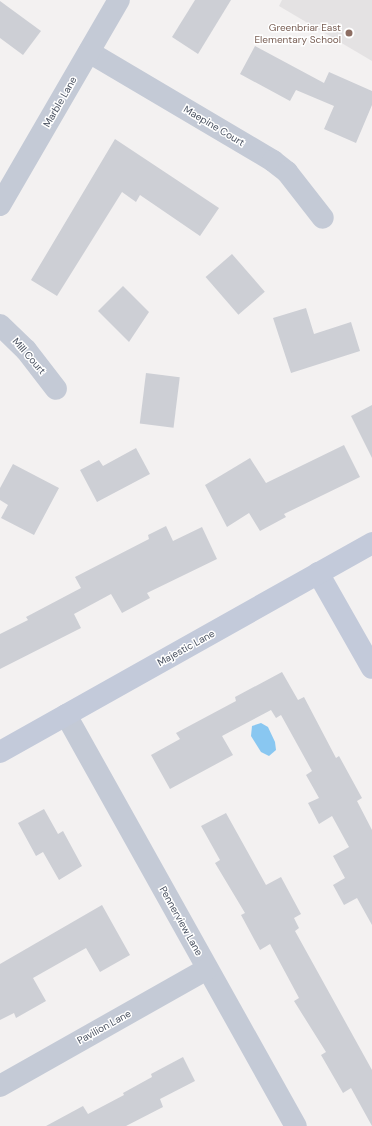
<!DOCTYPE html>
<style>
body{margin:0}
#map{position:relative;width:372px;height:1126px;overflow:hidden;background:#f3f1f1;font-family:"DM Sans",sans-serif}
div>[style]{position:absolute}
.education>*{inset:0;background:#e4e2e3}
.water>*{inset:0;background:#89c7f1}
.building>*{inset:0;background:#cdcfd5;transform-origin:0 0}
.street>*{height:22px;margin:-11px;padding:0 11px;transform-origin:11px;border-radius:11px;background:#c4cad6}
.secondary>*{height:22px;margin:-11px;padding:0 11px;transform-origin:11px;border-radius:11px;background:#c3cada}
.dots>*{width:11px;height:11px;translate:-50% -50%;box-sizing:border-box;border:2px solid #fff;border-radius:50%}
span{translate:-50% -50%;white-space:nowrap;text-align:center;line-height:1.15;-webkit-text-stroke:3px #fff;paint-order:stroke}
.education-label{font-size:10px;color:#785e54}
.right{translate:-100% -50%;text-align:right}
.street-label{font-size:10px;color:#48505f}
</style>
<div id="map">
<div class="education">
<i style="clip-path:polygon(282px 0,372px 0,372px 61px,279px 6px)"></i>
</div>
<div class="water">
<i style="clip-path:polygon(261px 723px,268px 727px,275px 742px,276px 750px,269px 756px,261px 752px,251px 736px,252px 726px)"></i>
</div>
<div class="building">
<i style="clip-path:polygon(195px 0,231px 0,198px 54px,172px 37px)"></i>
<i style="clip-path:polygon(0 1px,41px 31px,23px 55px,0 38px)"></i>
<i style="clip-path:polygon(255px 46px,324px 83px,329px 72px,372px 91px,372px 105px,356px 143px,324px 129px,334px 106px,296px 90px,290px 101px,240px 74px)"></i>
<i style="clip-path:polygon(115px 139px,219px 208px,200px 236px,140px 195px,136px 202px,122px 192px,57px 296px,31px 280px)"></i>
<i style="left:232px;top:254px;width:50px;height:35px;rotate:49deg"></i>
<i style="clip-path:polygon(123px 286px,149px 312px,129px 342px,98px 311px)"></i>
<i style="clip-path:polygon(306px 308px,314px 334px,351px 322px,360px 351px,291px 373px,273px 318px)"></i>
<i style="left:146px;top:373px;width:34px;height:51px;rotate:7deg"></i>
<i style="clip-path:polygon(372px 405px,372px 458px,351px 416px)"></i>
<i style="clip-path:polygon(344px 445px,360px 477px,284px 514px,286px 517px,260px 531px,249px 513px,227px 527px,205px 485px,250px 458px,266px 483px)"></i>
<i style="clip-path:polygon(136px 448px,150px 474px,97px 502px,80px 470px,99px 460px,103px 466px)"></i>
<i style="clip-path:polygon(13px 464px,59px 488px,34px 535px,1px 518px,8px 505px,0 500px,0 488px)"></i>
<i style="clip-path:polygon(166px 526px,173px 541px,202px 527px,217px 559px,147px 593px,150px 598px,122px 613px,111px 594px,74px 614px,81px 628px,0 669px,0 634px,28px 620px,26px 617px,81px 588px,75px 577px,149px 539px,148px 535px)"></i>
<i style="clip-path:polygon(282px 672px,298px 700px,304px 697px,336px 758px,339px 756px,362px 798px,357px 801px,372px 830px,372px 925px,357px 898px,344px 905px,333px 885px,345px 878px,333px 856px,349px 847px,332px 816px,319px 824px,308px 803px,319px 798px,306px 775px,312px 771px,281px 715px,276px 718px,271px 710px,222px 736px,233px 755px,170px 789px,151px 755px,180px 739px,176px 733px,236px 701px,235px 697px)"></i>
<i style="clip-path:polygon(44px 809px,58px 834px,63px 831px,82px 866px,59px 880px,43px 852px,36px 856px,18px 823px)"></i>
<i style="clip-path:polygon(226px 813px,266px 885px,281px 877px,301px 914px,294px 918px,299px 928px,295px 931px,372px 1070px,372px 1126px,351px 1088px,343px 1093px,321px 1055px,326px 1052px,294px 1001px,299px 998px,270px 944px,260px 950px,241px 915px,245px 913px,215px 863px,220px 860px,201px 826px)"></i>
<i style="clip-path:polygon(102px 905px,130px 955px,100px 972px,86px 948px,33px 978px,46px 1001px,16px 1018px,14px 1013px,0 1020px,0 964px)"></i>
<i style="clip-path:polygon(183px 1057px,195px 1081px,160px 1099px,163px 1107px,126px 1126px,46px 1126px,83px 1106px,88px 1114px,124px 1095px,123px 1093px,152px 1077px,151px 1074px)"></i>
</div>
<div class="street">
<i style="left:89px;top:52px;width:214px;rotate:30.6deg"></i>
<i style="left:273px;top:161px;width:18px;rotate:38deg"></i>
<i style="left:287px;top:172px;width:58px;rotate:52deg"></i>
<i style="left:0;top:205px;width:237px;rotate:-59.9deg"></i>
<i style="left:0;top:325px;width:36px;rotate:44deg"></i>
<i style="left:26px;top:350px;width:49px;rotate:52.4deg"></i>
<i style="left:66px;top:715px;width:471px;rotate:60.8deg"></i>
<i style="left:0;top:1086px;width:238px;rotate:-29.5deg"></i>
</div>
<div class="secondary">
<i style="left:318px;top:573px;width:109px;rotate:60.4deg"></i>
<i style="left:0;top:752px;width:427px;rotate:-29.3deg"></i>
</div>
<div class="dots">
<i style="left:349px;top:33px;background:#8d6e63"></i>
</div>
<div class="education-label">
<span class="right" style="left:341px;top:33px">Greenbriar East<br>Elementary School</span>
</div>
<div class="street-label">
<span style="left:60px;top:102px;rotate:-60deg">Marble Lane</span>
<span style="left:214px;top:126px;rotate:31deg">Maepine Court</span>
<span style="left:29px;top:356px;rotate:49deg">Mill Court</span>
<span style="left:186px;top:648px;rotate:-29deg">Majestic Lane</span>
<span style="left:181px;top:921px;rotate:61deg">Pennerview Lane</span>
<span style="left:104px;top:1027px;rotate:-29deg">Pavilion Lane</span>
</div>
</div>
